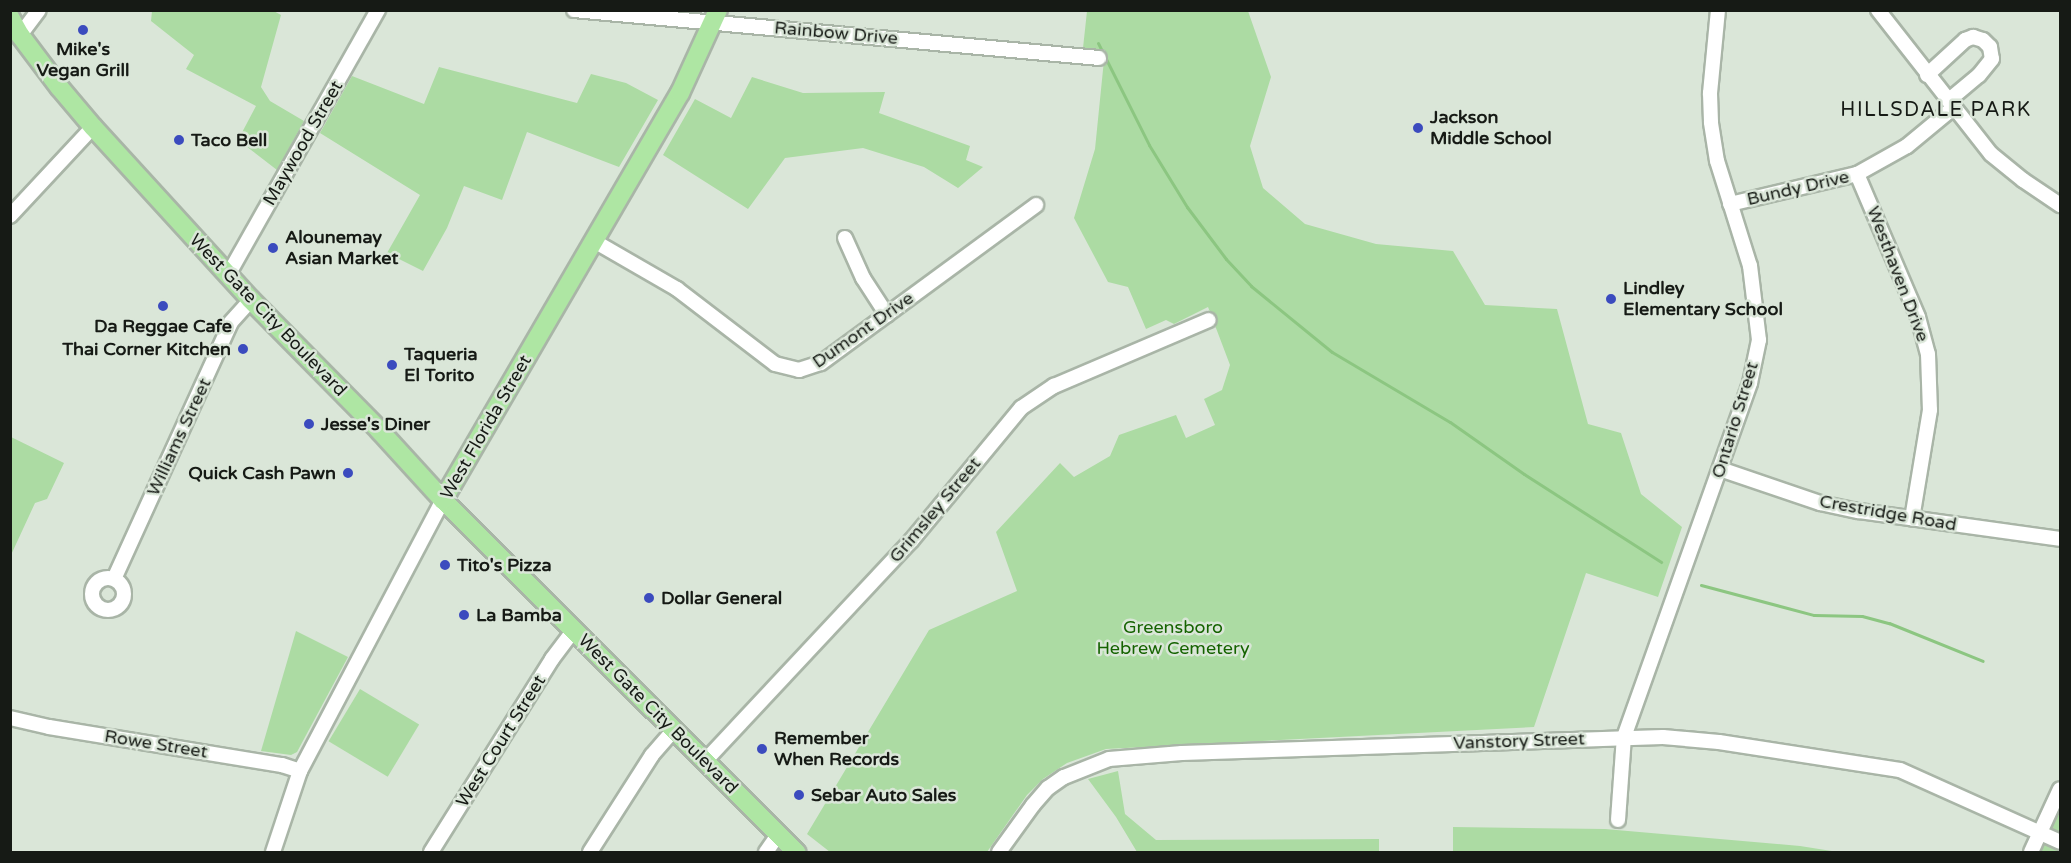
<!DOCTYPE html>
<style>
body{margin:0}
#map{position:relative;width:2071px;height:863px;overflow:hidden;background:#dae6d8;font-family:"Varela Round",sans-serif}
div>[style]{position:absolute}
.green>*{inset:0;background:#acdba3;transform-origin:0 0}
.stream>*{height:3px;margin:-1.5px;padding:0 1.5px;transform-origin:1.5px;border-radius:1.5px;background:#8cc681}
.roads{filter:drop-shadow(2px 0 #a9b5a7) drop-shadow(-2px 0 #a9b5a7) drop-shadow(0 2px #a9b5a7) drop-shadow(0 -2px #a9b5a7)}
.minor>*{height:14px;margin:-7px;padding:0 7px;transform-origin:7px;border-radius:7px;background:#fff}
.minor>.ring{margin:-7px;padding:0;box-sizing:content-box;background:none;border:14px solid #fff;border-radius:50%}
.major>*{height:18px;margin:-9px;padding:0 9px;transform-origin:9px;border-radius:9px;background:#aee6a3}
.dots>*{width:16px;height:16px;translate:-50% -50%;box-sizing:border-box;border:3px solid #dae6d8;border-radius:50%}
span{translate:-50% -50%;white-space:nowrap;text-align:center;line-height:1.15;-webkit-text-stroke:5px #dae6d8;paint-order:stroke}
.street-label{font-size:18px;color:#161a15}
.poi-label{font-size:18px;color:#161a15;font-weight:700}
.left{translate:0 -50%;text-align:left}
.right{translate:-100% -50%;text-align:right}
.park-label{font-size:18px;color:#156300}
.neighbourhood-label{font-size:20px;color:#161a15;letter-spacing:1.5px}
.frame{position:absolute;inset:0;border:12px solid #161a15;pointer-events:none}
</style>
<div id="map">
<div class="green">
<i style="clip-path:polygon(152px 11px,272px 10px,281px 15px,261px 87px,270px 101px,304px 121px,277px 170px,238px 140px,256px 106px,186px 69px,194px 55px,151px 21px)"></i>
<i style="clip-path:polygon(1087px 11px,1248px 11px,1271px 77px,1250px 146px,1263px 188px,1305px 224px,1376px 244px,1453px 251px,1485px 305px,1557px 309px,1588px 424px,1621px 433px,1641px 494px,1682px 527px,1658px 597px,1586px 573px,1534px 727px,1106px 749px,1067px 763px,1043px 779px,1027px 795px,987px 852px,830px 852px,807px 834px,929px 630px,1017px 591px,996px 532px,1060px 463px,1074px 477px,1110px 456px,1119px 435px,1176px 415px,1186px 438px,1215px 425px,1204px 399px,1222px 390px,1230px 365px,1208px 307px,1174px 324px,1166px 320px,1146px 329px,1128px 287px,1108px 282px,1074px 218px,1095px 149px,1105px 50px,1083px 48px)"></i>
<i style="clip-path:polygon(439px 67px,577px 103px,591px 74px,626px 83px,658px 100px,619px 167px,527px 132px,502px 200px,464px 186px,447px 228px,423px 271px,387px 253px,420px 195px,320px 133px,352px 76px,424px 104px)"></i>
<i style="clip-path:polygon(752px 77px,803px 93px,885px 92px,879px 113px,970px 146px,966px 160px,983px 167px,958px 188px,924px 167px,863px 148px,785px 158px,748px 209px,663px 155px,695px 99px,731px 118px)"></i>
<i style="clip-path:polygon(11px 437px,64px 463px,47px 499px,35px 503px,11px 555px)"></i>
<i style="clip-path:polygon(296px 631px,348px 657px,297px 752px,291px 755px,261px 751px)"></i>
<i style="left:360px;top:689px;width:69px;height:61px;rotate:31deg"></i>
<i style="clip-path:polygon(1118px 771px,1125px 814px,1156px 840px,1379px 839px,1379px 852px,1137px 852px,1116px 817px,1088px 779px)"></i>
<i style="clip-path:polygon(2060px 808px,2060px 852px,2040px 852px,2054px 822px)"></i>
<i style="clip-path:polygon(1453px 827px,1605px 829px,1800px 846px,1838px 852px,1453px 852px)"></i>
</div>
<div class="stream">
<i style="left:1098px;top:43px;width:114px;rotate:63.4deg"></i>
<i style="left:1149px;top:145px;width:73px;rotate:58.5deg"></i>
<i style="left:1187px;top:207px;width:65px;rotate:53.1deg"></i>
<i style="left:1226px;top:259px;width:37px;rotate:47deg"></i>
<i style="left:1251px;top:286px;width:104px;rotate:39.2deg"></i>
<i style="left:1332px;top:352px;width:137px;rotate:30.7deg"></i>
<i style="left:1450px;top:422px;width:90px;rotate:35.1deg"></i>
<i style="left:1524px;top:474px;width:163px;rotate:32.7deg"></i>
<i style="left:1701px;top:585px;width:117px;rotate:14.9deg"></i>
<i style="left:1814px;top:615px;width:48px;rotate:1.2deg"></i>
<i style="left:1862px;top:616px;width:28px;rotate:15deg"></i>
<i style="left:1889px;top:623px;width:101px;rotate:22deg"></i>
</div>
<div class="roads">
<div class="minor">
<i style="left:574px;top:10px;width:527px;rotate:5.22deg"></i>
<i style="left:1878px;top:10px;width:183px;rotate:51.9deg"></i>
<i style="left:1991px;top:154px;width:41px;rotate:39.1deg"></i>
<i style="left:2023px;top:180px;width:45px;rotate:34deg"></i>
<i style="left:20px;top:35px;width:31px;rotate:-53deg"></i>
<i style="left:1927px;top:75px;width:52px;rotate:-42.6deg"></i>
<i style="left:1965px;top:40px;width:9px;rotate:-21deg"></i>
<i style="left:1973px;top:37px;width:10px;rotate:17deg"></i>
<i style="left:1983px;top:40px;width:10px;rotate:45deg"></i>
<i style="left:1990px;top:47px;width:12px;rotate:81deg"></i>
<i style="left:1992px;top:59px;width:21px;rotate:129deg"></i>
<i style="left:1979px;top:75px;width:40px;rotate:140deg"></i>
<i style="left:1857px;top:174px;width:155px;rotate:66.9deg"></i>
<i style="left:1918px;top:317px;width:38px;rotate:75deg"></i>
<i style="left:1928px;top:354px;width:56px;rotate:88deg"></i>
<i style="left:1930px;top:410px;width:110px;rotate:99.4deg"></i>
<i style="left:1730px;top:204px;width:130px;rotate:-13.3deg"></i>
<i style="left:1857px;top:174px;width:57px;rotate:-29.2deg"></i>
<i style="left:1907px;top:146px;width:60px;rotate:-39.6deg"></i>
<i style="left:10px;top:216px;width:122px;rotate:-47deg"></i>
<i style="left:845px;top:238px;width:44px;rotate:65.8deg"></i>
<i style="left:863px;top:278px;width:44px;rotate:57deg"></i>
<i style="left:594px;top:241px;width:96px;rotate:30deg"></i>
<i style="left:677px;top:289px;width:123px;rotate:37.4deg"></i>
<i style="left:775px;top:364px;width:25px;rotate:14deg"></i>
<i style="left:799px;top:370px;width:23px;rotate:-18deg"></i>
<i style="left:821px;top:363px;width:267px;rotate:-36.3deg"></i>
<i style="left:228px;top:275px;width:305px;rotate:-60.5deg"></i>
<i style="left:1720px;top:469px;width:106px;rotate:18.8deg"></i>
<i style="left:1820px;top:503px;width:40px;rotate:12deg"></i>
<i style="left:1859px;top:511px;width:203px;rotate:7.9deg"></i>
<i class="ring" style="left:92px;top:578px;width:18px;height:18px"></i>
<i style="left:114px;top:579px;width:282px;rotate:-65.5deg"></i>
<i style="left:231px;top:322px;width:30px;rotate:-48deg"></i>
<i style="left:10px;top:718px;width:40px;rotate:13deg"></i>
<i style="left:49px;top:727px;width:236px;rotate:9.3deg"></i>
<i style="left:282px;top:765px;width:19px;rotate:18deg"></i>
<i style="left:706px;top:760px;width:300px;rotate:-46.9deg"></i>
<i style="left:911px;top:541px;width:173px;rotate:-50.4deg"></i>
<i style="left:1021px;top:408px;width:40px;rotate:-34deg"></i>
<i style="left:1054px;top:386px;width:168px;rotate:-23.1deg"></i>
<i style="left:1618px;top:820px;width:83px;rotate:-85.9deg"></i>
<i style="left:1624px;top:737px;width:376px;rotate:-70.4deg"></i>
<i style="left:1750px;top:383px;width:44px;rotate:-78.2deg"></i>
<i style="left:1759px;top:340px;width:75px;rotate:-96.9deg"></i>
<i style="left:1750px;top:266px;width:110px;rotate:-107.4deg"></i>
<i style="left:1717px;top:161px;width:39px;rotate:-99deg"></i>
<i style="left:1711px;top:122px;width:29px;rotate:-92deg"></i>
<i style="left:1710px;top:93px;width:83px;rotate:-84.5deg"></i>
<i style="left:273px;top:852px;width:85px;rotate:-71.6deg"></i>
<i style="left:300px;top:771px;width:306px;rotate:-62.2deg"></i>
<i style="left:431px;top:852px;width:228px;rotate:-57.9deg"></i>
<i style="left:552px;top:659px;width:36px;rotate:-53deg"></i>
<i style="left:590px;top:852px;width:115px;rotate:-57.4deg"></i>
<i style="left:652px;top:755px;width:33px;rotate:-49deg"></i>
<i style="left:766px;top:852px;width:21px;rotate:-55deg"></i>
<i style="left:999px;top:852px;width:58px;rotate:-54.1deg"></i>
<i style="left:1033px;top:805px;width:23px;rotate:-49deg"></i>
<i style="left:1048px;top:788px;width:19px;rotate:-35deg"></i>
<i style="left:1064px;top:777px;width:48px;rotate:-21.8deg"></i>
<i style="left:1109px;top:759px;width:73px;rotate:-4.7deg"></i>
<i style="left:1182px;top:753px;width:481px;rotate:-1.9deg"></i>
<i style="left:1663px;top:737px;width:56px;rotate:5.1deg"></i>
<i style="left:1719px;top:742px;width:183px;rotate:8.8deg"></i>
<i style="left:1900px;top:770px;width:175px;rotate:24.2deg"></i>
<i style="left:2031px;top:852px;width:69px;rotate:-65.3deg"></i>
</div>
<div class="major">
<i style="left:10px;top:17px;width:21px;rotate:61deg"></i>
<i style="left:20px;top:35px;width:66px;rotate:53deg"></i>
<i style="left:60px;top:88px;width:51px;rotate:49.8deg"></i>
<i style="left:93px;top:127px;width:234px;rotate:47.6deg"></i>
<i style="left:251px;top:300px;width:184px;rotate:45.4deg"></i>
<i style="left:380px;top:431px;width:93px;rotate:47.6deg"></i>
<i style="left:443px;top:500px;width:499px;rotate:44.9deg"></i>
<i style="left:443px;top:500px;width:471px;rotate:-59.8deg"></i>
<i style="left:680px;top:93px;width:91px;rotate:-65.4deg"></i>
</div>
</div>
<div class="dots">
<i style="left:83px;top:30px;background:#3b4bbe"></i>
<i style="left:1418px;top:128px;background:#3b4bbe"></i>
<i style="left:179px;top:140px;background:#3b4bbe"></i>
<i style="left:273px;top:248px;background:#3b4bbe"></i>
<i style="left:1611px;top:299px;background:#3b4bbe"></i>
<i style="left:163px;top:306px;background:#3b4bbe"></i>
<i style="left:243px;top:349px;background:#3b4bbe"></i>
<i style="left:392px;top:365px;background:#3b4bbe"></i>
<i style="left:309px;top:424px;background:#3b4bbe"></i>
<i style="left:348px;top:473px;background:#3b4bbe"></i>
<i style="left:445px;top:565px;background:#3b4bbe"></i>
<i style="left:649px;top:598px;background:#3b4bbe"></i>
<i style="left:464px;top:615px;background:#3b4bbe"></i>
<i style="left:762px;top:749px;background:#3b4bbe"></i>
<i style="left:799px;top:795px;background:#3b4bbe"></i>
</div>
<div class="street-label">
<span style="left:836px;top:33px;rotate:5deg">Rainbow Drive</span>
<span style="left:303px;top:143px;rotate:-60deg">Maywood Street</span>
<span style="left:1798px;top:188px;rotate:-13deg">Bundy Drive</span>
<span style="left:1898px;top:274px;rotate:69deg">Westhaven Drive</span>
<span style="left:268px;top:315px;rotate:46deg">West Gate City Boulevard</span>
<span style="left:863px;top:330px;rotate:-35deg">Dumont Drive</span>
<span style="left:1735px;top:420px;rotate:-73deg">Ontario Street</span>
<span style="left:486px;top:427px;rotate:-60deg">West Florida Street</span>
<span style="left:179px;top:437px;rotate:-65deg">Williams Street</span>
<span style="left:935px;top:510px;rotate:-50deg">Grimsley Street</span>
<span style="left:1888px;top:513px;rotate:10deg">Crestridge Road</span>
<span style="left:658px;top:714px;rotate:45deg">West Gate City Boulevard</span>
<span style="left:501px;top:741px;rotate:-58deg">West Court Street</span>
<span style="left:1519px;top:741px;rotate:-2deg">Vanstory Street</span>
<span style="left:156px;top:744px;rotate:9deg">Rowe Street</span>
</div>
<div class="poi-label">
<span style="left:83px;top:60px">Mike's<br>Vegan Grill</span>
<span class="left" style="left:1430px;top:128px">Jackson<br>Middle School</span>
<span class="left" style="left:191px;top:140px">Taco Bell</span>
<span class="left" style="left:285px;top:248px">Alounemay<br>Asian Market</span>
<span class="left" style="left:1623px;top:299px">Lindley<br>Elementary School</span>
<span style="left:163px;top:326px">Da Reggae Cafe</span>
<span class="right" style="left:231px;top:349px">Thai Corner Kitchen</span>
<span class="left" style="left:404px;top:365px">Taqueria<br>El Torito</span>
<span class="left" style="left:321px;top:424px">Jesse's Diner</span>
<span class="right" style="left:336px;top:473px">Quick Cash Pawn</span>
<span class="left" style="left:457px;top:565px">Tito's Pizza</span>
<span class="left" style="left:661px;top:598px">Dollar General</span>
<span class="left" style="left:476px;top:615px">La Bamba</span>
<span class="left" style="left:774px;top:749px">Remember<br>When Records</span>
<span class="left" style="left:811px;top:795px">Sebar Auto Sales</span>
</div>
<div class="park-label">
<span style="left:1173px;top:638px">Greensboro<br>Hebrew Cemetery</span>
</div>
<div class="neighbourhood-label">
<span style="left:1936px;top:110px">HILLSDALE PARK</span>
</div>
<div class="frame"></div>
</div>
